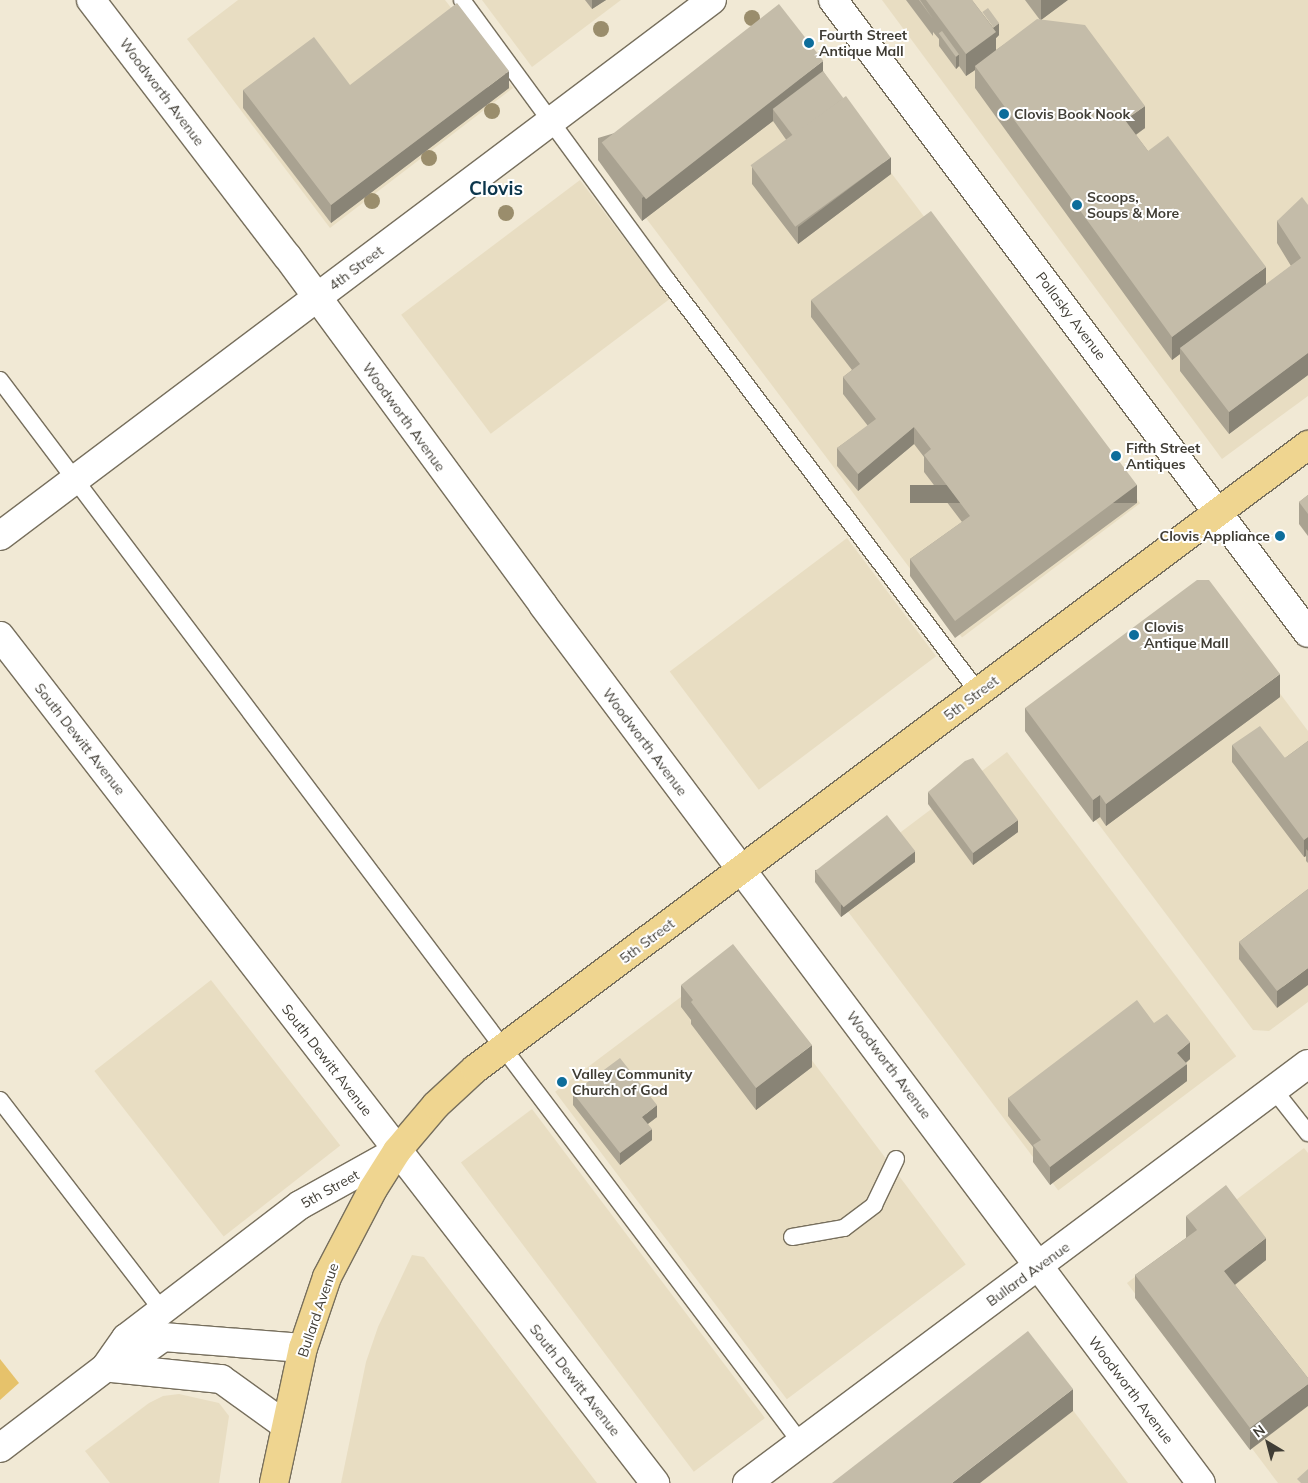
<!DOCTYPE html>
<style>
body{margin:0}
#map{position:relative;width:1308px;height:1483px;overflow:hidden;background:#f1e9d5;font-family:Mulish,sans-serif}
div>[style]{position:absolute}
.built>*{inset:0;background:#e8ddc2;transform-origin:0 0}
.green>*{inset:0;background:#e6c26b}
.roads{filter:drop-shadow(1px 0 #776f5d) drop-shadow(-1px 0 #776f5d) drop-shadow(0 1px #776f5d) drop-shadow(0 -1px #776f5d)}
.lane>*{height:16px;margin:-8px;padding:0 8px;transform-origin:8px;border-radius:8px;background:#fff}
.street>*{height:28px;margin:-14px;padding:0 14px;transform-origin:14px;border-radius:14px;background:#fff}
.primary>*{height:28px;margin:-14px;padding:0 14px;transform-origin:14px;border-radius:14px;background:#efd590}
.trees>*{width:16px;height:16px;margin:-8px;border-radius:50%;background:#9a8d6c}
.wall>*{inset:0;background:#a9a291}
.shaded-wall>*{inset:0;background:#898476;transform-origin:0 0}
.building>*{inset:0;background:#c4bca9;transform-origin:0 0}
.dots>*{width:14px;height:14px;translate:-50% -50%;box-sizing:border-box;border:2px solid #fff;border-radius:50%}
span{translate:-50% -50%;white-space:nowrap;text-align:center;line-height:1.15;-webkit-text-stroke:4px #fff;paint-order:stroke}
.poi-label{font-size:14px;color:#403d35;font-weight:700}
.left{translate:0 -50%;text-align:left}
.right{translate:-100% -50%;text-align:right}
.street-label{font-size:14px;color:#403d35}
.district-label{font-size:19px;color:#0c364c;font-weight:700}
.north{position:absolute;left:1243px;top:1418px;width:50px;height:50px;-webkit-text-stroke:4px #fff;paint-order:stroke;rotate:323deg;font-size:14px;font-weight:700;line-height:20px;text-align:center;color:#403d35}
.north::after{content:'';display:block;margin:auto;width:18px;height:22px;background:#403d35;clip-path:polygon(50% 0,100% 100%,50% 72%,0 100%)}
</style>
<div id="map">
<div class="built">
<i style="clip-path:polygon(238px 0,445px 0,513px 88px,330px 228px,187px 39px)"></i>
<i style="clip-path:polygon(482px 0,621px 0,532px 67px)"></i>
<i style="clip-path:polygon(882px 0,1308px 0,1308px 396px,1222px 459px)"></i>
<i style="left:782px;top:28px;width:595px;height:223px;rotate:53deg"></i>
<i style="left:580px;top:180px;width:149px;height:224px;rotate:53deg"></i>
<i style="left:847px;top:538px;width:148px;height:222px;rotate:53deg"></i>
<i style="clip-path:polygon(1210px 600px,1308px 731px,1308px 1002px,1269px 1031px,1253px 1030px,1031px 734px)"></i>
<i style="left:1007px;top:752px;width:381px;height:223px;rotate:53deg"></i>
<i style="left:734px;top:957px;width:385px;height:224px;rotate:53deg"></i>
<i style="left:211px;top:980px;width:210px;height:148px;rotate:52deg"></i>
<i style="left:532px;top:1109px;width:387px;height:89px;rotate:53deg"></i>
<i style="clip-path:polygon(1304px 1148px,1308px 1153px,1308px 1483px,1278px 1483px,1127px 1283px)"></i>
<i style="clip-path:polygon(412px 1255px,424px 1257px,597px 1483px,341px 1483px,366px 1362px,378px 1327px)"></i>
<i style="clip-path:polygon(1035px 1360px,1128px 1483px,980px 1483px)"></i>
<i style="clip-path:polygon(179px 1394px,219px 1403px,229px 1416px,219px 1483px,110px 1483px,85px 1451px,149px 1403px,163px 1396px)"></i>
</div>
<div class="green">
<i style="clip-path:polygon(0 1359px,19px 1383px,0 1400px)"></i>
</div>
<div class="roads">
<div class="lane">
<i style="left:462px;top:0;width:347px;rotate:53.8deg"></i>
<i style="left:667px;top:280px;width:516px;rotate:52.95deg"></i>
<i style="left:0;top:380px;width:1331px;rotate:53deg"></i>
<i style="left:1274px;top:1090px;width:55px;rotate:51.7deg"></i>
<i style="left:0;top:1100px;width:265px;rotate:52.4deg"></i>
<i style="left:792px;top:1237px;width:53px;rotate:-9.8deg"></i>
<i style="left:844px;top:1228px;width:38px;rotate:-37deg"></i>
<i style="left:874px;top:1205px;width:51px;rotate:-64.4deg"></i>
</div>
<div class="street">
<i style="left:91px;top:0;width:322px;rotate:52.6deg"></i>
<i style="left:287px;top:256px;width:433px;rotate:53.7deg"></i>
<i style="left:543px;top:605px;width:1097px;rotate:53.15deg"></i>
<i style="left:833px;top:0;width:791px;rotate:53.12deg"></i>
<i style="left:0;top:536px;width:891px;rotate:-36.97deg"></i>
<i style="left:0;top:636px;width:1071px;rotate:52.28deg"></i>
<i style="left:105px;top:1368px;width:34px;rotate:-21deg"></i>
<i style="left:137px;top:1356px;width:32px;rotate:-36deg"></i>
<i style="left:163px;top:1337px;width:140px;rotate:4.5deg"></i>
<i style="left:112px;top:1368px;width:110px;rotate:5.8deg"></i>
<i style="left:221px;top:1379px;width:79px;rotate:35.7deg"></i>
<i style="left:0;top:1448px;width:132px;rotate:-37.3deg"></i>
<i style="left:105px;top:1368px;width:37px;rotate:-55deg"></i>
<i style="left:126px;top:1338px;width:219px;rotate:-37.4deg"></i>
<i style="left:300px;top:1205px;width:111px;rotate:-29.1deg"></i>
<i style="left:747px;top:1483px;width:700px;rotate:-36.76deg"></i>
</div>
<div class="primary">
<i style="left:274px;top:1483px;width:138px;rotate:-77.9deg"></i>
<i style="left:303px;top:1348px;width:75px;rotate:-71.3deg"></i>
<i style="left:327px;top:1277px;width:99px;rotate:-62.4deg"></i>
<i style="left:373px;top:1189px;width:45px;rotate:-57.7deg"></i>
<i style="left:397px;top:1151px;width:60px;rotate:-49.7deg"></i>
<i style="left:436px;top:1105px;width:53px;rotate:-42.7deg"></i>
<i style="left:475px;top:1069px;width:1041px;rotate:-36.84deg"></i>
</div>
</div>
<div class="trees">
<i style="left:752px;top:18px"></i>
<i style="left:601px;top:29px"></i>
<i style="left:492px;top:111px"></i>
<i style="left:429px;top:158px"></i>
<i style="left:372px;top:201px"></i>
<i style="left:506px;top:213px"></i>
</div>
<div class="wall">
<i style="clip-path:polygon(585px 0,606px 0,592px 9px)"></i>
<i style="clip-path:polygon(906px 0,972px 0,999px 35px,996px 38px,996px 50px,1040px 20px,1025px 0,1067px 0,1041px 20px,1145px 128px,1136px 135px,1148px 151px,1266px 285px,1291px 266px,1277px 243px,1277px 221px,1308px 205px,1308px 375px,1229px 434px,1180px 371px,1180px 354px,1172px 360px,975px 88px,975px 70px,966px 76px,959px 66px,956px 69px,939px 46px,939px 39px,933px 32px,933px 36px)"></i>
<i style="clip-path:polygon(823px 71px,891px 174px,798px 244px,752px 184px,752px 167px,787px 141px,773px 121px,642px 221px,598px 160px,598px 138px)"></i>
<i style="clip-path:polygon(350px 85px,509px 88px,331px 223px,243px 108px,243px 90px)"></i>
<i style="clip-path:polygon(811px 300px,1137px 503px,955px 638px,910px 576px,910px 559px,962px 522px,924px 472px,924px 457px,914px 444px,858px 491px,837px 466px,837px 448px,868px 426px,843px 394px,843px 377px,852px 370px,811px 317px)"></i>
<i style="clip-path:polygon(1308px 495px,1308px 536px,1299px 524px,1299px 502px)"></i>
<i style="clip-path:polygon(1280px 697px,1106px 826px,1100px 817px,1093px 822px,1025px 731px,1025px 708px)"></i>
<i style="clip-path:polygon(1308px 741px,1308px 863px,1306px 861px,1306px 856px,1304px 857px,1232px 762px,1232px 745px,1285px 758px)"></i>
<i style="clip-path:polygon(928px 792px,1018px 832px,973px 865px,928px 804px)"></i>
<i style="clip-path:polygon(915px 862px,841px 917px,815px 882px,815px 870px)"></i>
<i style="clip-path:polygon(1308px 889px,1277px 1008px,1239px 959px,1239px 942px)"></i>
<i style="clip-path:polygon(681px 985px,812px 1067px,756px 1110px,691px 1024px,691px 1020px,681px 1007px)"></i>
<i style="clip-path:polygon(1154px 1023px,1190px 1059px,1186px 1063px,1187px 1081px,1050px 1185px,1033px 1162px,1033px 1147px,1008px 1116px,1008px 1098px)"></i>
<i style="clip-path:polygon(573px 1093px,657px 1117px,648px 1124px,652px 1140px,620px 1165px,573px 1105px)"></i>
<i style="clip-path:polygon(1186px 1216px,1266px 1260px,1235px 1285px,1308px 1378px,1250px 1450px,1135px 1298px,1135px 1275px,1186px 1238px)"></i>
</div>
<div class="shaded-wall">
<i style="clip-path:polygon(592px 0,606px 0,592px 9px)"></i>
<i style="clip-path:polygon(1041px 0,1068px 0,1041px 20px)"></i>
<i style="clip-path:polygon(999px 23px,999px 35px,996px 38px,996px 54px,975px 66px,975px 70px,966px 76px,966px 54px,988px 32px)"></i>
<i style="clip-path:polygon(959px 54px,959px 66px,956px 69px,956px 57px)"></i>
<i style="clip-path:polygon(823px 61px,823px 83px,773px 110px,773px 121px,642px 221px,642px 198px)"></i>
<i style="clip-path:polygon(509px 71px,509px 88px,331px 223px,331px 205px)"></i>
<i style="clip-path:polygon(1145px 106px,1145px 128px,1125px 142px,1125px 120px)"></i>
<i style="clip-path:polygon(891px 157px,891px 174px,798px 244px,798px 227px)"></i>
<i style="clip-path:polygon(1266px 267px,1266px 289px,1180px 348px,1180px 354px,1172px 360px,1172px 337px)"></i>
<i style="clip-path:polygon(1308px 353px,1308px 375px,1229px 434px,1229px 412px)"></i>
<i style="clip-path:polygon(914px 427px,914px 444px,858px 491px,858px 474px)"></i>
<i style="left:1137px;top:485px;width:18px;height:227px;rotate:90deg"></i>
<i style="clip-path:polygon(1280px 674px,1280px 697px,1106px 826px,1106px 804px)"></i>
<i style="clip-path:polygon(1100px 795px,1100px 817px,1093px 822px,1093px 800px)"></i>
<i style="clip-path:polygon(1018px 820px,1018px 832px,973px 865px,973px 853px)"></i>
<i style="clip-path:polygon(1308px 837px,1308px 851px,1306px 849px,1306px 856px,1304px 857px,1304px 840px)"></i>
<i style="clip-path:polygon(915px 851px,915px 862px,841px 917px,841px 905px)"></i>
<i style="clip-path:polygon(1308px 968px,1308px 985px,1277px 1008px,1277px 991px)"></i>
<i style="clip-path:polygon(1190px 1042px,1190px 1059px,1177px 1070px,1177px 1053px)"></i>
<i style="clip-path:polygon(812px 1045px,812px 1067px,756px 1110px,756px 1088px)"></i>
<i style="clip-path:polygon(1187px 1064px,1187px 1081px,1050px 1185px,1050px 1167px)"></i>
<i style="clip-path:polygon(657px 1105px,657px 1117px,642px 1128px,642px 1117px)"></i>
<i style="clip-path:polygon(652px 1129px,652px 1140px,620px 1165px,620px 1153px)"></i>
<i style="clip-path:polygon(1266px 1238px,1266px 1260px,1224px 1293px,1224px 1271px)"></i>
<i style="clip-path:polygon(1308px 1384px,1308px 1406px,1250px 1450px,1250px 1428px)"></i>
<i style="clip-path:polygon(1073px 1389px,1073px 1411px,980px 1483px,952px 1483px)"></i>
</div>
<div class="building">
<i style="clip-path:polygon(919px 0,920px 0,933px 19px)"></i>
<i style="clip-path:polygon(926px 0,972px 0,996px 32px,966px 54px)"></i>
<i style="clip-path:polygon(457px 3px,509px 71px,331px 205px,243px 90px,314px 37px,350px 85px)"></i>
<i style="left:779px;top:4px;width:72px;height:225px;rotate:52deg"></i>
<i style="left:988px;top:8px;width:19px;height:7px;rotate:54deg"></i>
<i style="clip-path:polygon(1037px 19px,1085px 25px,1145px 106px,1125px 120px,1148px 151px,1168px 136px,1266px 267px,1172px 337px,975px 66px)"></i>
<i style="left:942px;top:31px;width:29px;height:4px;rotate:54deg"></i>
<i style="left:823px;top:71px;width:34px;height:63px;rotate:53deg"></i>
<i style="left:846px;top:96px;width:76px;height:118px;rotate:54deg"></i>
<i style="clip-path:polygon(1302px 197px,1308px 205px,1308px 353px,1229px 412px,1180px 348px,1301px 258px,1277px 221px)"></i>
<i style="clip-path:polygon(931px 211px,1137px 485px,955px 621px,910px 559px,970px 516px,924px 455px,931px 449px,914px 427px,858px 474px,837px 448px,876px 419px,843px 377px,860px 364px,811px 300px)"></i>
<i style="clip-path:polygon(1308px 495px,1308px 514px,1299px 502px)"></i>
<i style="clip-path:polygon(1197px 580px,1209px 580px,1280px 674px,1106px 804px,1100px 795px,1093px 800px,1025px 708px)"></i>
<i style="clip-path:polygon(1260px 726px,1285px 758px,1308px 741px,1308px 837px,1304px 840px,1232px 745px)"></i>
<i style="clip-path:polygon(973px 758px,1018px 820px,973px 853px,928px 792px,965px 761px)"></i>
<i style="left:887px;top:815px;width:46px;height:91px;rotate:52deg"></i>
<i style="clip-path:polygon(1308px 889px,1308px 968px,1277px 991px,1239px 942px)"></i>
<i style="clip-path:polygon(733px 944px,812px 1045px,756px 1088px,691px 1002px,693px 1000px,681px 985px)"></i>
<i style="clip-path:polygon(1137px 1000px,1154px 1023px,1167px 1014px,1190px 1042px,1177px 1053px,1187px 1064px,1050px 1167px,1033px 1145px,1041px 1140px,1008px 1098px)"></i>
<i style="clip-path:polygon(620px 1058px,657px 1105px,642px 1117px,652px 1129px,620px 1153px,573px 1093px)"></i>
<i style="clip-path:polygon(1226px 1185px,1266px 1238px,1224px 1271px,1308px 1378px,1308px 1384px,1250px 1428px,1135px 1275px,1197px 1230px,1186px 1216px)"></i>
<i style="clip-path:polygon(1028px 1331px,1073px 1389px,952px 1483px,832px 1483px)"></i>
<i style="clip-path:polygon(1308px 1469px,1308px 1483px,1301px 1483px,1297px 1479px)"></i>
</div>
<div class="dots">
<i style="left:809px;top:43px;background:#0d6d9b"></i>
<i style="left:1004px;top:114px;background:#0d6d9b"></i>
<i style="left:1077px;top:205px;background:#0d6d9b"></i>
<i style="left:1116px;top:456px;background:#0d6d9b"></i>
<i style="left:1280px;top:536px;background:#0d6d9b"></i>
<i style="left:1134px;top:635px;background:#0d6d9b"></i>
<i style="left:562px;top:1082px;background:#0d6d9b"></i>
</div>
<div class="poi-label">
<span class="left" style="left:819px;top:43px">Fourth Street<br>Antique Mall</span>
<span class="left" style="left:1014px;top:114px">Clovis Book Nook</span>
<span class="left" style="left:1087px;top:205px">Scoops,<br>Soups &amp; More</span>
<span class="left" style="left:1126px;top:456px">Fifth Street<br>Antiques</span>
<span class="right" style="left:1270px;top:536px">Clovis Appliance</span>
<span class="left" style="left:1144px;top:635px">Clovis<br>Antique Mall</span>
<span class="left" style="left:572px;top:1082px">Valley Community<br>Church of God</span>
</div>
<div class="street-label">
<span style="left:162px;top:92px;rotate:53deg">Woodworth Avenue</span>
<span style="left:356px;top:268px;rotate:-37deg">4th Street</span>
<span style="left:1071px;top:316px;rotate:53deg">Pollasky Avenue</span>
<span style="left:404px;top:417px;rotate:54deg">Woodworth Avenue</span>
<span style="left:971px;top:698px;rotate:-37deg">5th Street</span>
<span style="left:80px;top:739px;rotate:52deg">South Dewitt Avenue</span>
<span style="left:645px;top:742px;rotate:53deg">Woodworth Avenue</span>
<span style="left:647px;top:941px;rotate:-37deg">5th Street</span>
<span style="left:327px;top:1060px;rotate:52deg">South Dewitt Avenue</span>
<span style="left:889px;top:1065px;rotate:53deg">Woodworth Avenue</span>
<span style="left:330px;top:1189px;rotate:-29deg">5th Street</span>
<span style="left:1028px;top:1274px;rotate:-36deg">Bullard Avenue</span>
<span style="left:318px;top:1310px;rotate:-71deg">Bullard Avenue</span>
<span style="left:575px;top:1380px;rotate:52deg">South Dewitt Avenue</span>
<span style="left:1131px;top:1390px;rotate:53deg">Woodworth Avenue</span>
</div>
<div class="district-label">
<span style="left:496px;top:189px">Clovis</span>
</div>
<div class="north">N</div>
</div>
